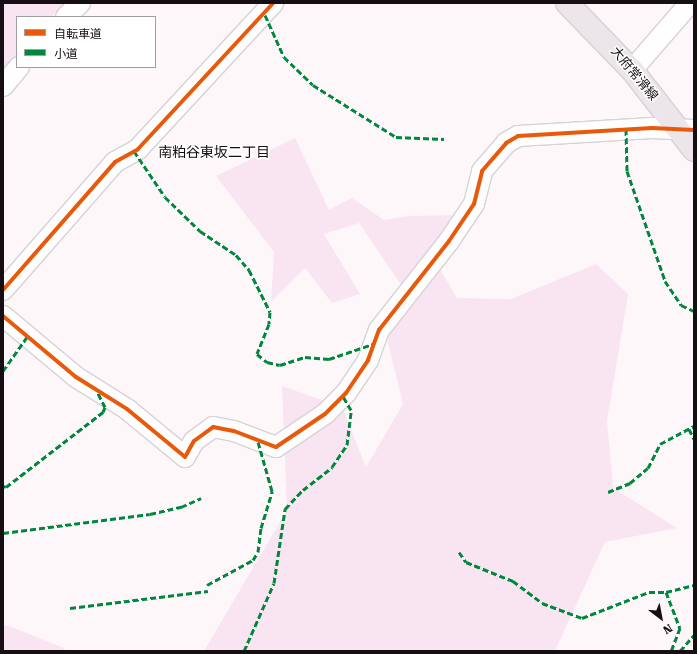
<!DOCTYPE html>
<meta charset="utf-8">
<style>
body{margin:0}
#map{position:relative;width:697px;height:654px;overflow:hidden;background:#fdf7fa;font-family:"Roboto Serif","Noto Sans JP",serif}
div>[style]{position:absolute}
.green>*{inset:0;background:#f9e5f1}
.roads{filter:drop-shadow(1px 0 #d8d1d5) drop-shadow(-1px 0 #d8d1d5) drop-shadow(0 1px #d8d1d5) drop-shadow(0 -1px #d8d1d5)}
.minor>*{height:20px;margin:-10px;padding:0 10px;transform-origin:10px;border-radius:10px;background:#fffefe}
.major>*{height:22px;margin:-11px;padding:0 11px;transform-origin:11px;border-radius:11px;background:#ece5ea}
.quiet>*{height:3px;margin-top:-1.5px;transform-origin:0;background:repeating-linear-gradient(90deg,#00873e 0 6px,transparent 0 9px)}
.cycleway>*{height:4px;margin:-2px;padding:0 2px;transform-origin:2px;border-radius:2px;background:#e8590c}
span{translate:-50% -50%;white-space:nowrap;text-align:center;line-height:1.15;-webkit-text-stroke:3px #fff;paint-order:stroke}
.street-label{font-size:13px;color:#160e13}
.neighbourhood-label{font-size:14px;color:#160e13}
.frame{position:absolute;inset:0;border:4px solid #160e13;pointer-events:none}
.legend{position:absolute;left:16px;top:16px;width:140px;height:52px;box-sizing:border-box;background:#fff;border:1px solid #a29fa1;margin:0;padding:5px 7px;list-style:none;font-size:12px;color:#160e13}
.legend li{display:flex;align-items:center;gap:8px;height:20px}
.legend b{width:20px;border:1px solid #a29fa1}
.north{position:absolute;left:641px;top:598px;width:40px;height:40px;-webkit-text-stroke:3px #fff;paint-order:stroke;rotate:148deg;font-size:11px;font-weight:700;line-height:16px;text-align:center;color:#160e13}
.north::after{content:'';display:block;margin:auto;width:14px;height:18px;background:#160e13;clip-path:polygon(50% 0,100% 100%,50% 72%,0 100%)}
</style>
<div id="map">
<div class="green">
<i style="clip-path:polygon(3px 3px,64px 3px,52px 17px,17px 17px,17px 58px,3px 75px)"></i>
<i style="clip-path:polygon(295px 138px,329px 210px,352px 198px,384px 220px,410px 216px,459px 215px,429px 250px,457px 298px,511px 299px,596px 264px,628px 294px,607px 421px,613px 488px,677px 528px,605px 542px,555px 651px,204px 651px,287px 510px,282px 386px,342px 407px,366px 467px,403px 404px,384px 327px,410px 298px,359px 223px,324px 234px,360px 294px,332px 303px,305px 268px,271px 302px,274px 252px,216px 176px)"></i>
<i style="clip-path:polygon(3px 626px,9px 626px,64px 648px,65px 651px,3px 651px)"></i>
</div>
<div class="roads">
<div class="minor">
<i style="left:66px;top:17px;width:20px;rotate:-45deg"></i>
<i style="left:632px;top:70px;width:89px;rotate:-49.1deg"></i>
<i style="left:3px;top:86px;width:25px;rotate:-50deg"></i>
<i style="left:3px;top:290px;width:170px;rotate:-48.8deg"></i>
<i style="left:115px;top:162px;width:26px;rotate:-29deg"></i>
<i style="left:138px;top:149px;width:199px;rotate:-47.2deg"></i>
<i style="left:3px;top:316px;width:95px;rotate:39.9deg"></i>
<i style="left:76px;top:377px;width:60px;rotate:32.1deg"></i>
<i style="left:127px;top:409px;width:75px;rotate:39.6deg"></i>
<i style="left:185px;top:457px;width:18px;rotate:-61deg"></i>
<i style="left:194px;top:441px;width:24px;rotate:-36deg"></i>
<i style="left:213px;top:427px;width:21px;rotate:11deg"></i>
<i style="left:234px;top:431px;width:45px;rotate:20.9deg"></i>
<i style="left:276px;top:447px;width:59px;rotate:-34deg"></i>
<i style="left:325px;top:414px;width:30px;rotate:-45deg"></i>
<i style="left:346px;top:393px;width:40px;rotate:-56deg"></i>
<i style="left:368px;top:360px;width:32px;rotate:-70deg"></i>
<i style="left:379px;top:330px;width:113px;rotate:-51.8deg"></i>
<i style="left:449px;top:241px;width:45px;rotate:-56deg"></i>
<i style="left:474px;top:204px;width:34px;rotate:-76deg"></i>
<i style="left:482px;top:171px;width:37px;rotate:-49deg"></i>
<i style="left:506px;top:143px;width:14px;rotate:-30deg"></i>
<i style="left:518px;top:136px;width:134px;rotate:-3.4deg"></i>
<i style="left:652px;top:128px;width:42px;rotate:2.7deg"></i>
</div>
<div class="major">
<i style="left:567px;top:3px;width:93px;rotate:45.9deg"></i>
<i style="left:632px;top:70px;width:101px;rotate:52.2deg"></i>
</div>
</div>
<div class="quiet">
<i style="left:265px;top:15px;width:46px;rotate:65.7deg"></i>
<i style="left:284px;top:57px;width:40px;rotate:44deg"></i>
<i style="left:313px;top:85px;width:98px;rotate:32.1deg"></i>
<i style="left:396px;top:137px;width:48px;rotate:2.4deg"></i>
<i style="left:626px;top:129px;width:42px;rotate:88.6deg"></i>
<i style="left:627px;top:171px;width:116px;rotate:70.9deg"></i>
<i style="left:665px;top:281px;width:29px;rotate:56deg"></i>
<i style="left:681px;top:305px;width:14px;rotate:25deg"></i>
<i style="left:134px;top:151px;width:55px;rotate:56deg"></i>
<i style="left:165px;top:197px;width:49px;rotate:44.2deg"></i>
<i style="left:200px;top:231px;width:43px;rotate:33.7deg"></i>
<i style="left:236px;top:255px;width:20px;rotate:49deg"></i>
<i style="left:249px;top:270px;width:47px;rotate:63.4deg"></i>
<i style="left:270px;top:312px;width:12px;rotate:95deg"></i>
<i style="left:269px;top:324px;width:32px;rotate:112deg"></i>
<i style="left:257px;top:354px;width:13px;rotate:39deg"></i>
<i style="left:267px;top:362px;width:13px;rotate:13deg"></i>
<i style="left:280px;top:365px;width:26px;rotate:-18deg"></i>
<i style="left:305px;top:357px;width:24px;rotate:5deg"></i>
<i style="left:329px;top:359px;width:46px;rotate:-18.8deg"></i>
<i style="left:3px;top:371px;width:42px;rotate:-54.8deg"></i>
<i style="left:689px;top:429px;width:11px;rotate:63deg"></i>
<i style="left:3px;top:486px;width:3px;rotate:18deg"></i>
<i style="left:6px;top:487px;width:123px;rotate:-37.7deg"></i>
<i style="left:103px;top:412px;width:5px;rotate:-68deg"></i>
<i style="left:105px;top:407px;width:16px;rotate:-117deg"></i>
<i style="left:608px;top:492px;width:24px;rotate:-22deg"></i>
<i style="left:630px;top:483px;width:23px;rotate:-40deg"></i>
<i style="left:648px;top:468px;width:27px;rotate:-63deg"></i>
<i style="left:660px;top:444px;width:38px;rotate:-28deg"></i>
<i style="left:3px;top:533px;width:148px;rotate:-7.4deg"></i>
<i style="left:150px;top:514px;width:32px;rotate:-13deg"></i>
<i style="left:181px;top:507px;width:22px;rotate:-24deg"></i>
<i style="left:459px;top:552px;width:12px;rotate:55deg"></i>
<i style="left:466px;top:562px;width:51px;rotate:22deg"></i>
<i style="left:513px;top:581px;width:36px;rotate:37deg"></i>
<i style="left:542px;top:603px;width:43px;rotate:20.6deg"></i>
<i style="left:582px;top:618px;width:72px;rotate:-21.2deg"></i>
<i style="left:649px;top:592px;width:17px"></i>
<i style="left:666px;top:592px;width:29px;rotate:-14deg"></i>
<i style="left:207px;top:585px;width:52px;rotate:-28.5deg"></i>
<i style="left:253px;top:560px;width:9px;rotate:-58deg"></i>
<i style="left:258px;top:552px;width:24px;rotate:-83deg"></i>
<i style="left:261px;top:528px;width:39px;rotate:-73deg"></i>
<i style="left:272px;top:491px;width:51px;rotate:-105.9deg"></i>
<i style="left:666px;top:592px;width:39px;rotate:69deg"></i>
<i style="left:680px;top:628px;width:25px;rotate:111deg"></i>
<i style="left:70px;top:608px;width:139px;rotate:-7deg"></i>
<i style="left:244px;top:651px;width:74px;rotate:-66.2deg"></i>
<i style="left:274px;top:583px;width:75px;rotate:-81.5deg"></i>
<i style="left:285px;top:509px;width:26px;rotate:-47deg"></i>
<i style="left:303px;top:490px;width:37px;rotate:-38deg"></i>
<i style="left:332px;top:467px;width:27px;rotate:-56deg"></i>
<i style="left:347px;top:445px;width:35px;rotate:-83deg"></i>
<i style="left:351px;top:410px;width:16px;rotate:-120deg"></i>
<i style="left:680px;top:651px;width:21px;rotate:-49deg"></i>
</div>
<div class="cycleway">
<i style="left:3px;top:290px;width:170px;rotate:-48.8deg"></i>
<i style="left:115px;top:162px;width:26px;rotate:-29deg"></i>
<i style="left:138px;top:149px;width:199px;rotate:-47.2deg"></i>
<i style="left:3px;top:316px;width:95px;rotate:39.9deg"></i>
<i style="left:76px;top:377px;width:60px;rotate:32.1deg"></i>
<i style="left:127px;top:409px;width:75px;rotate:39.6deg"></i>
<i style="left:185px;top:457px;width:18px;rotate:-61deg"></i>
<i style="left:194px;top:441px;width:24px;rotate:-36deg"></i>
<i style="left:213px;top:427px;width:21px;rotate:11deg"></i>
<i style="left:234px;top:431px;width:45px;rotate:20.9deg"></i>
<i style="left:276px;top:447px;width:59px;rotate:-34deg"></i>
<i style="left:325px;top:414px;width:30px;rotate:-45deg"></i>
<i style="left:346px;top:393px;width:40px;rotate:-56deg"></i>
<i style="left:368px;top:360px;width:32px;rotate:-70deg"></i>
<i style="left:379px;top:330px;width:113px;rotate:-51.8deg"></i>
<i style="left:449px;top:241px;width:45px;rotate:-56deg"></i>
<i style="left:474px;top:204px;width:34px;rotate:-76deg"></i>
<i style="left:482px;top:171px;width:37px;rotate:-49deg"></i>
<i style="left:506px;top:143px;width:14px;rotate:-30deg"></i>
<i style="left:518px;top:136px;width:134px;rotate:-3.4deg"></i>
<i style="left:652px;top:128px;width:42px;rotate:2.7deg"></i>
</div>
<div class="street-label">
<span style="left:634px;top:74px;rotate:50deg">大府常滑線</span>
</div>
<div class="neighbourhood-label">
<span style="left:214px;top:152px">南粕谷東坂二丁目</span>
</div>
<div class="frame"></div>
<ul class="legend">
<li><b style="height:5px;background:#e8590c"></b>自転車道</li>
<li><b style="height:5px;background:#00873e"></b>小道</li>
</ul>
<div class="north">N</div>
</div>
